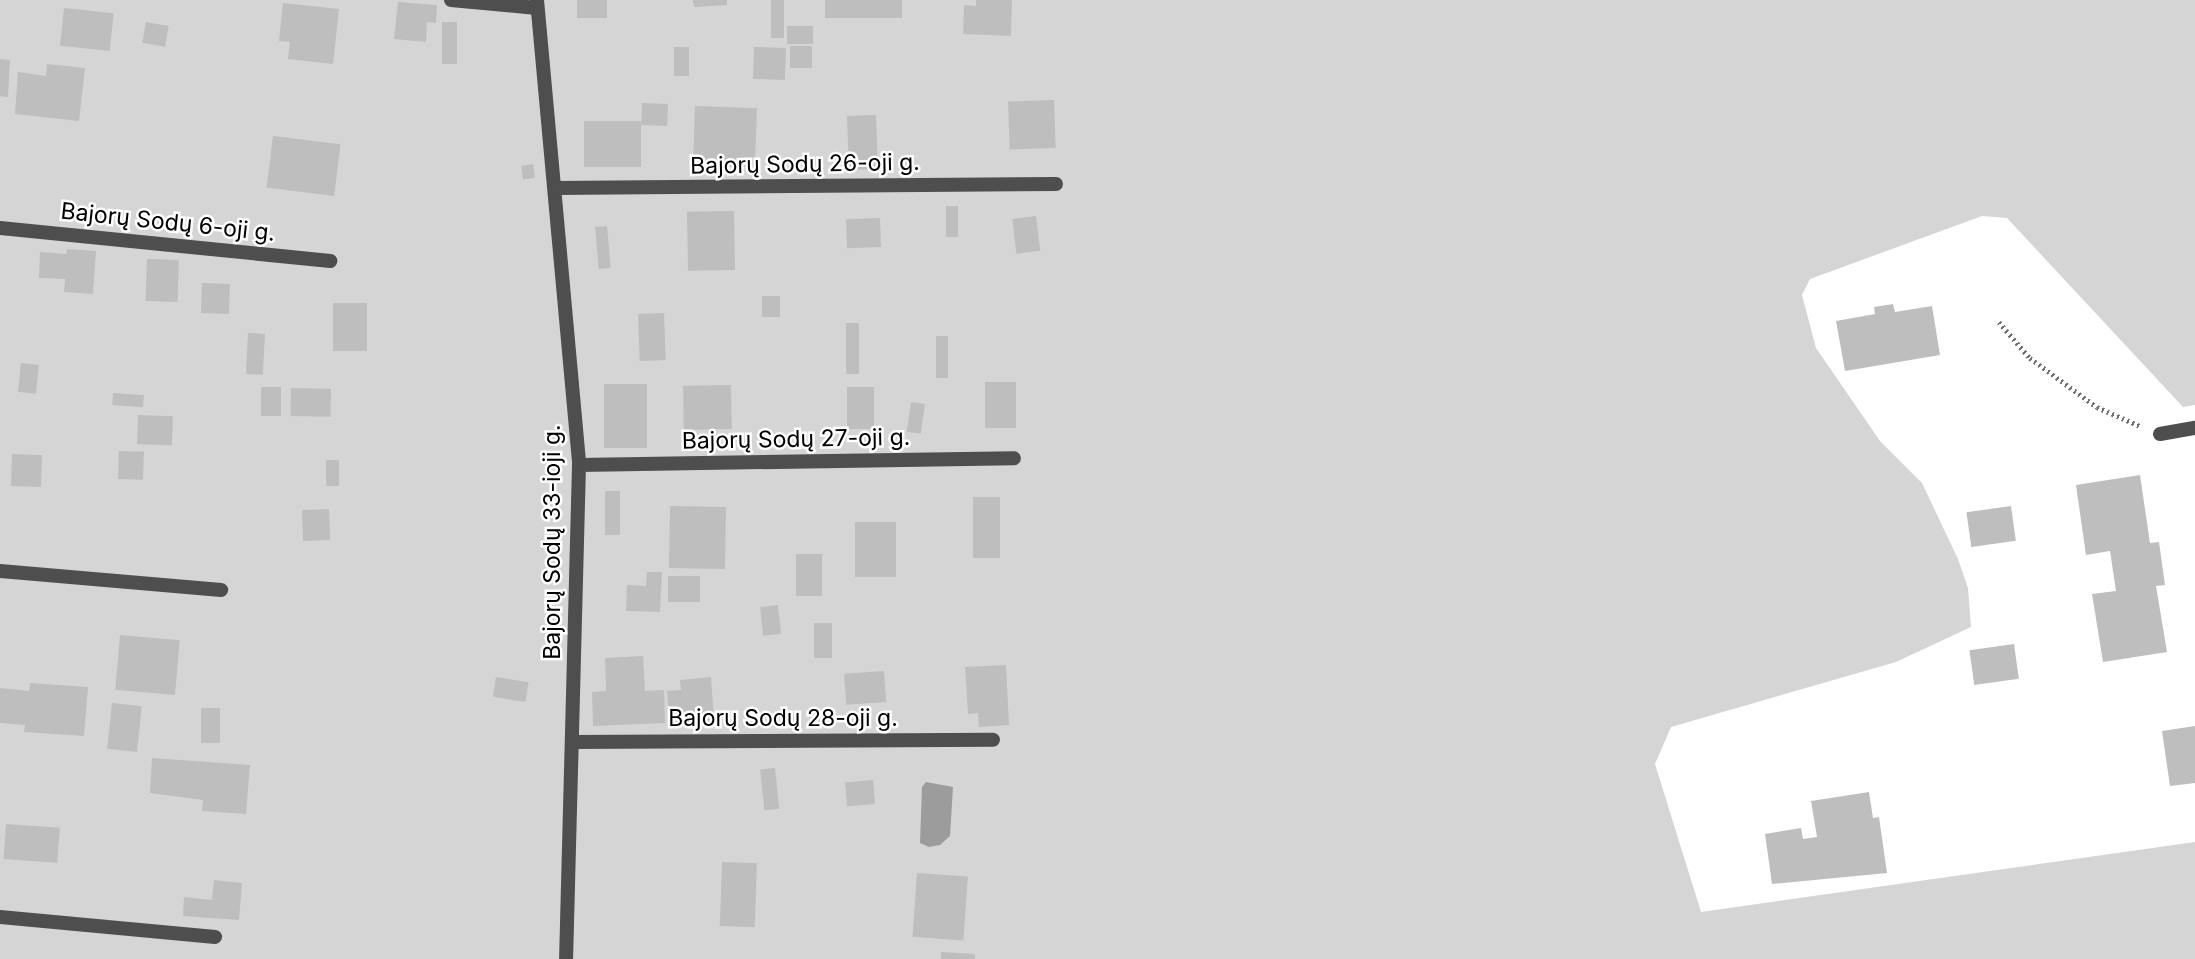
<!DOCTYPE html>
<meta charset="utf-8">
<style>
body{margin:0}
#map{position:relative;width:2195px;height:959px;overflow:hidden;background:#fff;font-family:Inter,sans-serif}
div>[style]{position:absolute}
.green>*{inset:0;background:#d5d5d5}
.water>*{inset:0;background:#9c9c9c}
.building>*{inset:0;background:#bebebe;transform-origin:0 0}
.path>*{height:4.5px;margin-top:-2.25px;transform-origin:0;background:repeating-linear-gradient(90deg,#707070 0 2px,transparent 0 5.5px)}
.street>*{height:14px;margin:-7px;padding:0 7px;transform-origin:7px;border-radius:7px;background:#4e4e4e}
span{translate:-50% -50%;white-space:nowrap;text-align:center;line-height:1.15;-webkit-text-stroke:5px #fff;paint-order:stroke}
.street-label{font-size:23px;color:#000}
</style>
<div id="map">
<div class="green">
<i style="clip-path:polygon(0 0,2195px 0,2195px 405px,2183px 407px,2007px 218px,1982px 216px,1810px 279px,1802px 295px,1816px 348px,1880px 441px,1922px 483px,1958px 559px,1968px 588px,1971px 627px,1896px 662px,1671px 727px,1655px 764px,1701px 912px,2195px 842px,2195px 959px,0 959px)"></i>
</div>
<div class="water">
<i style="clip-path:polygon(926px 782px,953px 787px,950px 836px,940px 845px,929px 847px,920px 843px,922px 787px)"></i>
</div>
<div class="building">
<i style="left:577px;top:0;width:30px;height:18px"></i>
<i style="clip-path:polygon(693px 0,727px 0,727px 5px,694px 7px)"></i>
<i style="left:771px;top:0;width:13px;height:38px"></i>
<i style="left:825px;top:0;width:77px;height:18px"></i>
<i style="clip-path:polygon(976px 0,1012px 0,1011px 36px,963px 34px,964px 5px,976px 6px)"></i>
<i style="clip-path:polygon(398px 2px,437px 5px,436px 23px,427px 22px,426px 42px,394px 39px)"></i>
<i style="clip-path:polygon(283px 3px,339px 9px,333px 64px,288px 59px,290px 42px,279px 41px)"></i>
<i style="left:64px;top:8px;width:50px;height:38px;rotate:6deg"></i>
<i style="left:146px;top:22px;width:23px;height:21px;rotate:10deg"></i>
<i style="left:442px;top:22px;width:15px;height:42px"></i>
<i style="left:813px;top:26px;width:18px;height:26px;rotate:90deg"></i>
<i style="left:790px;top:46px;width:22px;height:22px"></i>
<i style="left:674px;top:47px;width:15px;height:29px"></i>
<i style="left:754px;top:47px;width:32px;height:32px;rotate:2deg"></i>
<i style="clip-path:polygon(0 59px,10px 60px,8px 97px,0 96px)"></i>
<i style="clip-path:polygon(47px 64px,85px 68px,79px 121px,15px 114px,18px 72px,46px 76px)"></i>
<i style="left:1054px;top:100px;width:48px;height:46px;rotate:88deg"></i>
<i style="left:642px;top:103px;width:26px;height:22px;rotate:2deg"></i>
<i style="left:695px;top:106px;width:62px;height:59px;rotate:2deg"></i>
<i style="left:876px;top:115px;width:54px;height:29px;rotate:88deg"></i>
<i style="left:584px;top:121px;width:57px;height:46px"></i>
<i style="left:273px;top:136px;width:68px;height:52px;rotate:7deg"></i>
<i style="left:533px;top:164px;width:14px;height:12px;rotate:82deg"></i>
<i style="left:946px;top:206px;width:12px;height:31px"></i>
<i style="left:734px;top:211px;width:59px;height:47px;rotate:89deg"></i>
<i style="left:1036px;top:216px;width:35px;height:24px;rotate:83deg"></i>
<i style="left:880px;top:218px;width:29px;height:34px;rotate:88deg"></i>
<i style="left:607px;top:226px;width:42px;height:12px;rotate:85deg"></i>
<i style="clip-path:polygon(67px 249px,96px 251px,93px 294px,64px 292px,65px 279px,39px 278px,40px 252px,66px 254px)"></i>
<i style="left:147px;top:259px;width:32px;height:42px;rotate:2deg"></i>
<i style="left:202px;top:283px;width:28px;height:30px;rotate:2deg"></i>
<i style="left:762px;top:296px;width:18px;height:21px"></i>
<i style="left:333px;top:303px;width:34px;height:48px"></i>
<i style="clip-path:polygon(1893px 304px,1895px 312px,1932px 306px,1940px 355px,1845px 371px,1836px 321px,1875px 314px,1874px 307px)"></i>
<i style="left:664px;top:313px;width:47px;height:26px;rotate:88deg"></i>
<i style="left:846px;top:323px;width:13px;height:51px"></i>
<i style="left:248px;top:333px;width:17px;height:41px;rotate:3deg"></i>
<i style="left:936px;top:336px;width:12px;height:42px"></i>
<i style="left:21px;top:363px;width:18px;height:29px;rotate:6deg"></i>
<i style="left:985px;top:382px;width:31px;height:46px"></i>
<i style="left:604px;top:384px;width:43px;height:64px"></i>
<i style="left:731px;top:385px;width:44px;height:48px;rotate:89deg"></i>
<i style="left:261px;top:387px;width:20px;height:29px"></i>
<i style="left:874px;top:387px;width:42px;height:27px;rotate:90deg"></i>
<i style="left:291px;top:388px;width:40px;height:28px;rotate:1deg"></i>
<i style="left:113px;top:393px;width:31px;height:12px;rotate:4deg"></i>
<i style="left:911px;top:402px;width:14px;height:30px;rotate:8deg"></i>
<i style="left:138px;top:415px;width:35px;height:29px;rotate:2deg"></i>
<i style="left:119px;top:451px;width:25px;height:28px;rotate:2deg"></i>
<i style="left:12px;top:454px;width:30px;height:32px;rotate:2deg"></i>
<i style="left:326px;top:460px;width:13px;height:26px"></i>
<i style="clip-path:polygon(2140px 475px,2150px 543px,2159px 542px,2165px 585px,2156px 586px,2167px 652px,2103px 662px,2092px 594px,2116px 591px,2110px 551px,2086px 555px,2076px 485px)"></i>
<i style="left:605px;top:491px;width:15px;height:44px"></i>
<i style="left:973px;top:497px;width:27px;height:61px"></i>
<i style="left:670px;top:506px;width:56px;height:62px;rotate:1deg"></i>
<i style="left:2011px;top:506px;width:35px;height:45px;rotate:82deg"></i>
<i style="left:329px;top:509px;width:31px;height:27px;rotate:88deg"></i>
<i style="left:855px;top:522px;width:41px;height:55px"></i>
<i style="left:796px;top:554px;width:26px;height:42px"></i>
<i style="clip-path:polygon(647px 572px,662px 572px,660px 612px,626px 611px,627px 585px,646px 586px)"></i>
<i style="left:668px;top:576px;width:32px;height:26px"></i>
<i style="left:778px;top:605px;width:29px;height:18px;rotate:84deg"></i>
<i style="left:814px;top:623px;width:18px;height:35px"></i>
<i style="left:120px;top:635px;width:60px;height:55px;rotate:5deg"></i>
<i style="left:2014px;top:644px;width:35px;height:45px;rotate:82deg"></i>
<i style="clip-path:polygon(643px 656px,645px 691px,664px 690px,665px 723px,593px 726px,592px 692px,606px 691px,605px 658px)"></i>
<i style="clip-path:polygon(1006px 665px,1009px 725px,979px 727px,978px 713px,968px 714px,965px 667px)"></i>
<i style="left:884px;top:671px;width:31px;height:40px;rotate:86deg"></i>
<i style="left:496px;top:677px;width:33px;height:20px;rotate:9deg"></i>
<i style="clip-path:polygon(711px 677px,714px 721px,670px 724px,667px 691px,681px 690px,680px 680px)"></i>
<i style="clip-path:polygon(30px 683px,88px 687px,84px 736px,24px 732px,25px 725px,0 723px,0 688px,29px 691px)"></i>
<i style="left:112px;top:703px;width:30px;height:46px;rotate:6deg"></i>
<i style="left:201px;top:708px;width:19px;height:35px"></i>
<i style="clip-path:polygon(2195px 726px,2195px 783px,2170px 786px,2162px 731px)"></i>
<i style="clip-path:polygon(152px 758px,250px 765px,246px 814px,202px 811px,203px 800px,150px 793px)"></i>
<i style="left:775px;top:768px;width:41px;height:15px;rotate:84deg"></i>
<i style="left:873px;top:780px;width:24px;height:28px;rotate:85deg"></i>
<i style="clip-path:polygon(1869px 792px,1873px 818px,1879px 817px,1887px 873px,1772px 884px,1765px 834px,1801px 828px,1803px 839px,1817px 837px,1811px 801px)"></i>
<i style="left:6px;top:824px;width:54px;height:35px;rotate:4deg"></i>
<i style="left:722px;top:862px;width:35px;height:64px;rotate:2deg"></i>
<i style="left:917px;top:873px;width:51px;height:64px;rotate:4deg"></i>
<i style="clip-path:polygon(214px 880px,242px 883px,239px 920px,183px 916px,184px 897px,212px 900px)"></i>
<i style="clip-path:polygon(941px 952px,975px 954px,975px 959px,941px 959px)"></i>
</div>
<div class="path">
<i style="left:1999px;top:322px;width:48px;rotate:49.3deg"></i>
<i style="left:2030px;top:358px;width:83px;rotate:36.2deg"></i>
<i style="left:2097px;top:407px;width:47px;rotate:23.8deg"></i>
</div>
<div class="street">
<i style="left:451px;top:0;width:86px;rotate:5.3deg"></i>
<i style="left:537px;top:0;width:467px;rotate:84.8deg"></i>
<i style="left:579px;top:465px;width:494px;rotate:91.5deg"></i>
<i style="left:555px;top:188px;width:501px;rotate:-0.46deg"></i>
<i style="left:0;top:228px;width:332px;rotate:5.7deg"></i>
<i style="left:2160px;top:434px;width:36px;rotate:-10deg"></i>
<i style="left:579px;top:465px;width:435px;rotate:-0.9deg"></i>
<i style="left:0;top:571px;width:222px;rotate:4.9deg"></i>
<i style="left:572px;top:742px;width:421px;rotate:-0.3deg"></i>
<i style="left:0;top:917px;width:216px;rotate:5.3deg"></i>
</div>
<div class="street-label">
<span style="left:805px;top:164px;rotate:-1deg">Bajorų Sodų 26-oji g.</span>
<span style="left:168px;top:222px;rotate:6deg">Bajorų Sodų 6-oji g.</span>
<span style="left:796px;top:439px;rotate:-1deg">Bajorų Sodų 27-oji g.</span>
<span style="left:552px;top:542px;rotate:-90deg">Bajorų Sodų 33-ioji g.</span>
<span style="left:783px;top:718px">Bajorų Sodų 28-oji g.</span>
</div>
</div>
